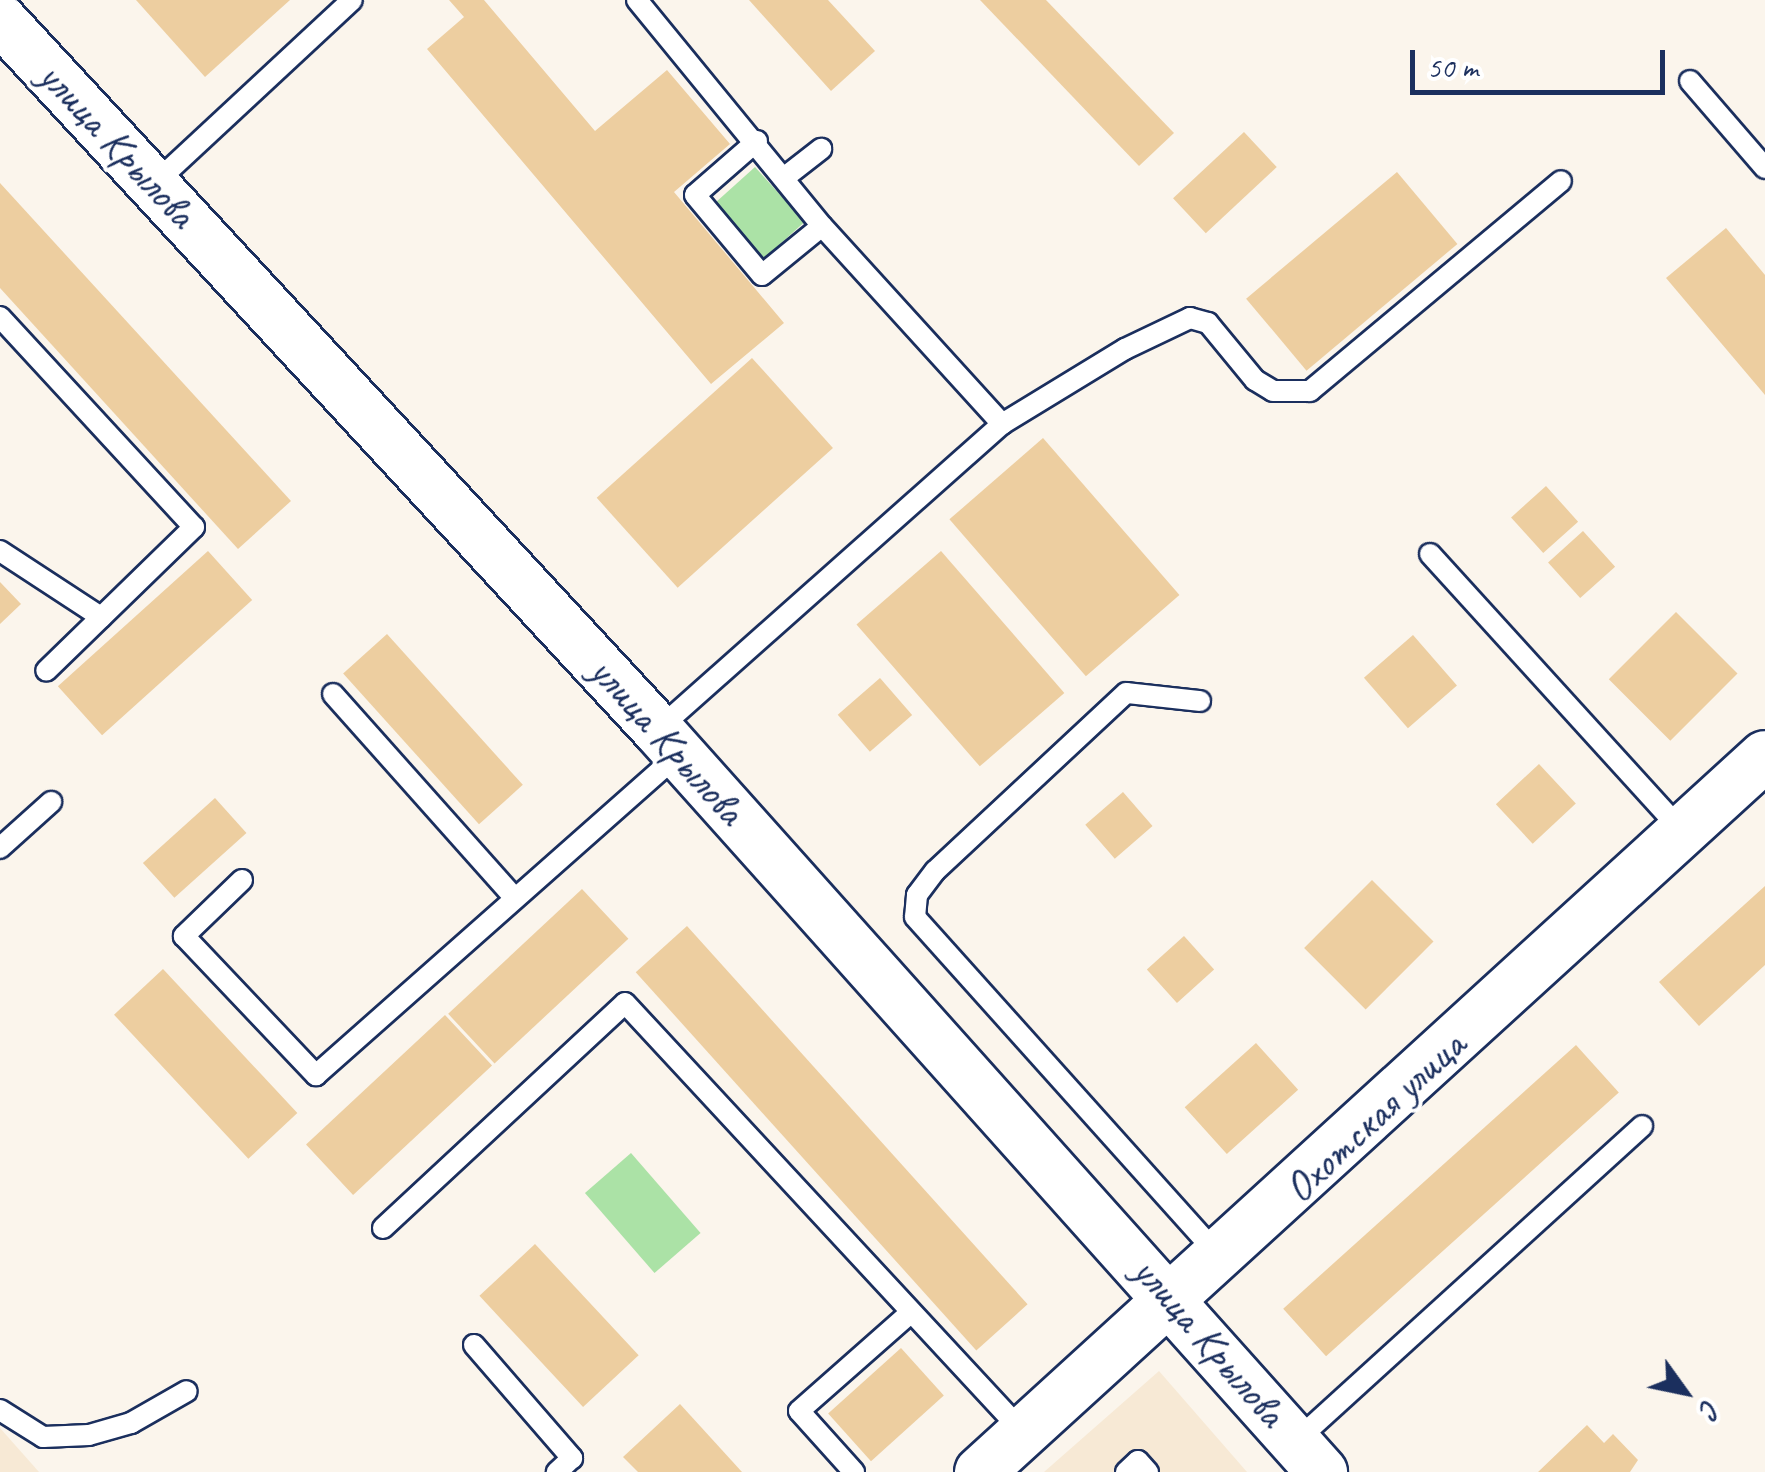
<!DOCTYPE html>
<meta charset="utf-8">
<style>
body{margin:0}
#map{position:relative;width:1765px;height:1472px;overflow:hidden;background:#fbf5ec;font-family:Caveat,sans-serif}
div>[style]{position:absolute}
.built>*{inset:0;background:#f7e9d5}
.green>*{inset:0;background:#abe2a6;transform-origin:0 0}
.building>*{inset:0;background:#edcea0;transform-origin:0 0}
.roads{filter:drop-shadow(2px 0 #1b2f5e) drop-shadow(-2px 0 #1b2f5e) drop-shadow(0 2px #1b2f5e) drop-shadow(0 -2px #1b2f5e)}
.service>*{height:20px;margin:-10px;padding:0 10px;transform-origin:10px;border-radius:10px;background:#fff}
.tertiary>*{height:50px;margin:-25px;padding:0 25px;transform-origin:25px;border-radius:25px;background:#fff}
span{translate:-50% -50%;white-space:nowrap;text-align:center;line-height:1.15;-webkit-text-stroke:8px #fff;paint-order:stroke}
.street-label{font-size:42px;color:#1b2f5e}
.north{position:absolute;left:1635px;top:1342px;width:100px;height:100px;-webkit-text-stroke:8px #fff;paint-order:stroke;rotate:123deg;font-size:28px;font-weight:700;line-height:40px;text-align:center;color:#1b2f5e}
.north::after{content:'';display:block;margin:auto;width:35px;height:45px;background:#1b2f5e;clip-path:polygon(50% 0,100% 100%,50% 72%,0 100%)}
.scale{position:absolute;left:1410px;top:50px;width:255px;height:45px;box-sizing:border-box;border:5px solid #1b2f5e;border-top:0;padding-left:12px;font-size:30px;line-height:35px;white-space:nowrap;color:#1b2f5e;-webkit-text-stroke:8px #fff;paint-order:stroke}
</style>
<div id="map">
<div class="built">
<i style="clip-path:polygon(1159px 1371px,1247px 1472px,1044px 1472px)"></i>
<i style="clip-path:polygon(0 1428px,39px 1472px,0 1472px)"></i>
</div>
<div class="green">
<i style="left:755px;top:167px;width:74px;height:55px;rotate:48deg"></i>
<i style="left:631px;top:1153px;width:106px;height:61px;rotate:49deg"></i>
</div>
<div class="building">
<i style="clip-path:polygon(136px 0,290px 0,205px 77px)"></i>
<i style="clip-path:polygon(449px 0,484px 0,595px 131px,667px 70px,730px 144px,674px 192px,784px 323px,711px 384px,427px 49px,464px 17px)"></i>
<i style="clip-path:polygon(749px 0,828px 0,875px 51px,831px 91px)"></i>
<i style="clip-path:polygon(980px 0,1046px 0,1174px 133px,1139px 166px)"></i>
<i style="left:1244px;top:132px;width:48px;height:97px;rotate:47deg"></i>
<i style="left:1397px;top:172px;width:94px;height:197px;rotate:50deg"></i>
<i style="clip-path:polygon(0 183px,291px 501px,238px 549px,0 288px)"></i>
<i style="clip-path:polygon(1726px 228px,1765px 275px,1765px 395px,1666px 278px)"></i>
<i style="left:752px;top:358px;width:121px;height:209px;rotate:48deg"></i>
<i style="left:1043px;top:438px;width:208px;height:124px;rotate:49deg"></i>
<i style="left:1546px;top:486px;width:48px;height:47px;rotate:48deg"></i>
<i style="left:1583px;top:531px;width:48px;height:47px;rotate:48deg"></i>
<i style="left:208px;top:551px;width:66px;height:202px;rotate:48deg"></i>
<i style="left:941px;top:551px;width:188px;height:112px;rotate:49deg"></i>
<i style="clip-path:polygon(0 582px,21px 604px,0 624px)"></i>
<i style="left:1676px;top:612px;width:87px;height:95px;rotate:45deg"></i>
<i style="left:387px;top:634px;width:203px;height:59px;rotate:48deg"></i>
<i style="left:1413px;top:635px;width:67px;height:65px;rotate:49deg"></i>
<i style="left:880px;top:678px;width:49px;height:56px;rotate:49deg"></i>
<i style="left:1539px;top:764px;width:54px;height:59px;rotate:47deg"></i>
<i style="left:1123px;top:792px;width:45px;height:50px;rotate:49deg"></i>
<i style="left:215px;top:798px;width:47px;height:97px;rotate:48deg"></i>
<i style="left:1372px;top:880px;width:87px;height:96px;rotate:45deg"></i>
<i style="clip-path:polygon(1765px 886px,1765px 965px,1699px 1026px,1659px 982px)"></i>
<i style="left:582px;top:889px;width:68px;height:183px;rotate:47deg"></i>
<i style="left:687px;top:926px;width:509px;height:69px;rotate:48deg"></i>
<i style="left:1184px;top:936px;width:45px;height:50px;rotate:48deg"></i>
<i style="left:163px;top:969px;width:197px;height:67px;rotate:47deg"></i>
<i style="left:445px;top:1015px;width:69px;height:190px;rotate:47deg"></i>
<i style="left:1256px;top:1043px;width:63px;height:96px;rotate:48deg"></i>
<i style="left:1576px;top:1045px;width:64px;height:394px;rotate:48deg"></i>
<i style="left:535px;top:1244px;width:152px;height:76px;rotate:47deg"></i>
<i style="left:901px;top:1348px;width:64px;height:98px;rotate:48deg"></i>
<i style="clip-path:polygon(680px 1404px,742px 1472px,638px 1472px,623px 1457px)"></i>
<i style="clip-path:polygon(1587px 1425px,1604px 1443px,1613px 1434px,1638px 1460px,1630px 1472px,1538px 1472px)"></i>
</div>
<div class="roads">
<div class="service">
<i style="left:637px;top:0;width:292px;rotate:50.7deg"></i>
<i style="left:822px;top:226px;width:268px;rotate:47.7deg"></i>
<i style="left:1002px;top:424px;width:459px;rotate:138.4deg"></i>
<i style="left:1690px;top:81px;width:115px;rotate:49.2deg"></i>
<i style="left:757px;top:141px;width:82px;rotate:138.9deg"></i>
<i style="left:695px;top:195px;width:104px;rotate:50.1deg"></i>
<i style="left:762px;top:275px;width:77px;rotate:-39.2deg"></i>
<i style="left:785px;top:177px;width:46px;rotate:-37.9deg"></i>
<i style="left:154px;top:184px;width:270px;rotate:-42.9deg"></i>
<i style="left:0;top:317px;width:286px;rotate:47.3deg"></i>
<i style="left:194px;top:527px;width:206px;rotate:135.8deg"></i>
<i style="left:1002px;top:424px;width:144px;rotate:-31.4deg"></i>
<i style="left:1125px;top:349px;width:72px;rotate:-25.5deg"></i>
<i style="left:1190px;top:318px;width:19px;rotate:16deg"></i>
<i style="left:1208px;top:323px;width:74px;rotate:50.5deg"></i>
<i style="left:1255px;top:380px;width:21px;rotate:31deg"></i>
<i style="left:1273px;top:391px;width:37px"></i>
<i style="left:1310px;top:391px;width:327px;rotate:-39.9deg"></i>
<i style="left:0;top:551px;width:121px;rotate:33.2deg"></i>
<i style="left:1430px;top:554px;width:376px;rotate:47.7deg"></i>
<i style="left:333px;top:694px;width:272px;rotate:48.3deg"></i>
<i style="left:1200px;top:701px;width:74px;rotate:-173.8deg"></i>
<i style="left:1126px;top:693px;width:261px;rotate:137deg"></i>
<i style="left:935px;top:871px;width:30px;rotate:127deg"></i>
<i style="left:917px;top:895px;width:22px;rotate:95deg"></i>
<i style="left:915px;top:917px;width:457px;rotate:48.1deg"></i>
<i style="left:0;top:848px;width:69px;rotate:-42deg"></i>
<i style="left:242px;top:880px;width:81px;rotate:136deg"></i>
<i style="left:184px;top:936px;width:192px;rotate:46.5deg"></i>
<i style="left:316px;top:1075px;width:485px;rotate:-41.5deg"></i>
<i style="left:383px;top:1228px;width:330px;rotate:-42.9deg"></i>
<i style="left:625px;top:1003px;width:585px;rotate:47.15deg"></i>
<i style="left:474px;top:1345px;width:150px;rotate:49.1deg"></i>
<i style="left:572px;top:1458px;width:21px;rotate:137deg"></i>
<i style="left:0;top:1410px;width:51px;rotate:32.1deg"></i>
<i style="left:43px;top:1437px;width:46px;rotate:-2.5deg"></i>
<i style="left:89px;top:1435px;width:44px;rotate:-15.9deg"></i>
<i style="left:131px;top:1423px;width:64px;rotate:-29.7deg"></i>
<i style="left:1296px;top:1441px;width:468px;rotate:-42.3deg"></i>
<i style="left:854px;top:1472px;width:82px;rotate:-132deg"></i>
<i style="left:799px;top:1411px;width:148px;rotate:-41.4deg"></i>
<i style="left:1126px;top:1472px;width:16px;rotate:-43deg"></i>
<i style="left:1138px;top:1461px;width:15px;rotate:48deg"></i>
</div>
<div class="tertiary">
<i style="left:0;top:19px;width:969px;rotate:47.22deg"></i>
<i style="left:658px;top:730px;width:996px;rotate:48.18deg"></i>
<i style="left:980px;top:1472px;width:1062px;rotate:-42.37deg"></i>
</div>
</div>
<div class="street-label">
<span style="left:117px;top:145px;rotate:47deg">улица Крылова</span>
<span style="left:667px;top:741px;rotate:48deg">улица Крылова</span>
<span style="left:1375px;top:1117px;rotate:-43deg">Охотская улица</span>
<span style="left:1209px;top:1342px;rotate:49deg">улица Крылова</span>
</div>
<div class="north">С</div>
<div class="scale">50 m</div>
</div>
